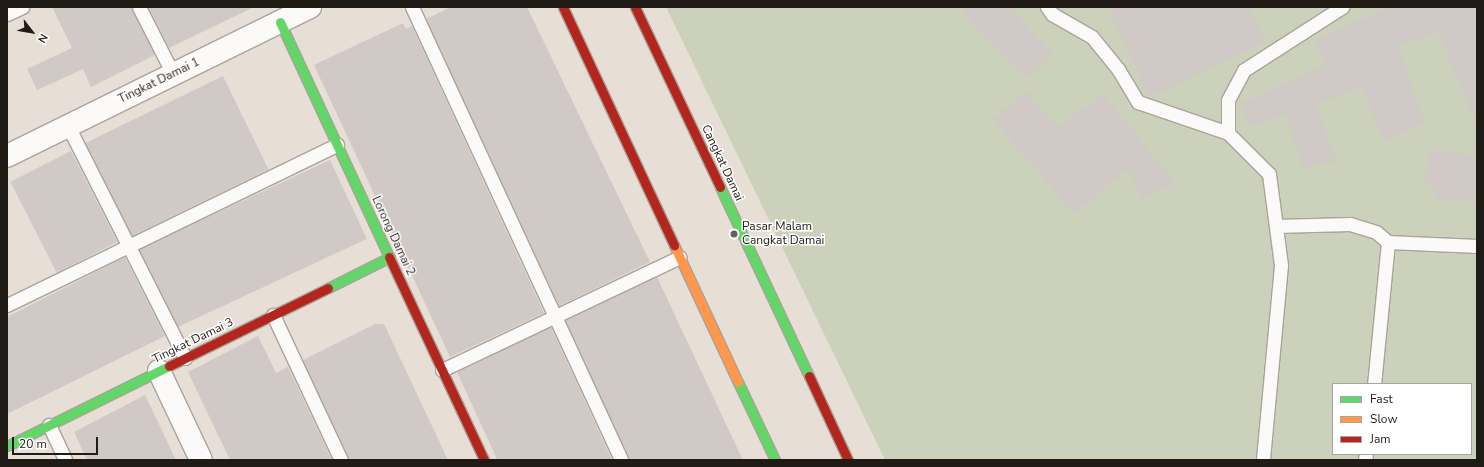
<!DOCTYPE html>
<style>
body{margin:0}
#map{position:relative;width:1484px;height:467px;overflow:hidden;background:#e7dfd5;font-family:"Nunito Sans",sans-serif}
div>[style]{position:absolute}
.green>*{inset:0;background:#ccd1bb}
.building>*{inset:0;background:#d1c9c6;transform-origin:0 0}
.roads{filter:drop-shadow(1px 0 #a9a39b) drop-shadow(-1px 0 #a9a39b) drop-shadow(0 1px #a9a39b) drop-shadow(0 -1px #a9a39b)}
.lane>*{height:13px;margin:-6.5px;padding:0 6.5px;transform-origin:6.5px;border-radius:6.5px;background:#fbfaf9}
.street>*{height:22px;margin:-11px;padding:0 11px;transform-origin:11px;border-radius:11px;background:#fbfaf9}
.fast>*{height:9px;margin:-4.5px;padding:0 4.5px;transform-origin:4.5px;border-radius:4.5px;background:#63d668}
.slow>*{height:9px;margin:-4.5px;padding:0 4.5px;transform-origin:4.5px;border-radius:4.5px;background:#ff974d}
.jam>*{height:9px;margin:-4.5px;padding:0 4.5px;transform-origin:4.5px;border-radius:4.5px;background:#b3261e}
.dots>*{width:11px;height:11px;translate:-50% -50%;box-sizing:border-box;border:2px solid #fff;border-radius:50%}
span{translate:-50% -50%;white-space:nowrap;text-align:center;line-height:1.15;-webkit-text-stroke:3px #fff;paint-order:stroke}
.street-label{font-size:12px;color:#201b14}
.poi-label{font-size:12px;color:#201b14}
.left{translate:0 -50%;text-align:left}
.frame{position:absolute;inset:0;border:8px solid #201b14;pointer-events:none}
.legend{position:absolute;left:1332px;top:383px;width:140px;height:72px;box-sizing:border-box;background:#fff;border:1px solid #a6a4a1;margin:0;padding:5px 7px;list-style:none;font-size:12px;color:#201b14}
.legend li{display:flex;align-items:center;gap:8px;height:20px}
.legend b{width:20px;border:1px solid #a6a4a1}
.north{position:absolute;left:12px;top:12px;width:40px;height:40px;-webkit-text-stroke:3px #fff;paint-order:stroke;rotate:121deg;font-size:11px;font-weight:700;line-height:16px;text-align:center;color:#201b14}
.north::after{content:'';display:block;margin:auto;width:14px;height:18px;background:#201b14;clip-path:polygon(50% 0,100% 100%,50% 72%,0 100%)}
.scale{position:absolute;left:12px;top:437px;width:86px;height:18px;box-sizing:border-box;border:2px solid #201b14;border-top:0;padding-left:5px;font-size:12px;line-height:14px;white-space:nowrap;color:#201b14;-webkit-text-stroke:3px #fff;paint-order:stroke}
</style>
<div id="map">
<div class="green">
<i style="clip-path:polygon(evenodd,666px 7px,1477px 7px,1477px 460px,885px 460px,666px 7px,1333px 384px,1471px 384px,1471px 454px,1333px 454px,1333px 384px)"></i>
</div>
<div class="building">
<i style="clip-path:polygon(52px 7px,131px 7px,155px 55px,91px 87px,83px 69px,37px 90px,27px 69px,72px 48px)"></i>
<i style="clip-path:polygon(148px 7px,254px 7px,169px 48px)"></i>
<i style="clip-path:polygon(451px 7px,527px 7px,650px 262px,559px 306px,426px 19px)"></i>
<i style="clip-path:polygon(959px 7px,1009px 7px,1053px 54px,1025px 79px)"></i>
<i style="clip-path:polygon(1108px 7px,1249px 7px,1266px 42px,1149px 97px)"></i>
<i style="clip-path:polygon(1389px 7px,1477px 7px,1477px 126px,1438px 32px,1398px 46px,1425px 124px,1383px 141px,1362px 87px,1316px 105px,1337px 161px,1304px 169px,1285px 114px,1249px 126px,1241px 103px,1326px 65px,1315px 40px)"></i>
<i style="clip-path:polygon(403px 23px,406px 29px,412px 26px,544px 313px,450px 357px,314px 65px)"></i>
<i style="left:223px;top:76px;width:104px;height:153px;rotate:64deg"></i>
<i style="clip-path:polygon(1026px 91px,1058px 128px,1103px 94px,1175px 183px,1143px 199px,1128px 168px,1074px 214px,993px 119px)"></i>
<i style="clip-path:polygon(1430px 150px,1477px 156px,1477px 202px,1434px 198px,1435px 187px,1425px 185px)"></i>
<i style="left:71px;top:151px;width:102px;height:68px;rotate:63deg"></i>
<i style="left:330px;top:160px;width:87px;height:211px;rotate:65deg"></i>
<i style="clip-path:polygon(125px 257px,165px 336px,7px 414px,7px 317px)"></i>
<i style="clip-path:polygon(657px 277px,725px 422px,743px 460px,629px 460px,565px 320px)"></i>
<i style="clip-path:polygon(375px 324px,384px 324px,448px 460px,349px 460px,303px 360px)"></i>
<i style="clip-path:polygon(551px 327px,612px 460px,497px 460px,496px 457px,457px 372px)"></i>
<i style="clip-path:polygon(258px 336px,276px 373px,288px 367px,332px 460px,230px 460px,188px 372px)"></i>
<i style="clip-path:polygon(145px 395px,176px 460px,87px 460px,74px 432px)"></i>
</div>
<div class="roads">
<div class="lane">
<i style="left:139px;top:7px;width:75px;rotate:63.1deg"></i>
<i style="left:412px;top:7px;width:499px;rotate:65.2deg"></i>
<i style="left:1047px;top:7px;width:9px;rotate:54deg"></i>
<i style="left:1052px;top:14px;width:46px;rotate:29.9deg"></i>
<i style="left:1092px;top:37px;width:41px;rotate:50.9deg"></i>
<i style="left:1118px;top:69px;width:39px;rotate:59deg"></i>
<i style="left:1138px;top:102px;width:95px;rotate:19deg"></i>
<i style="left:1228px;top:133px;width:58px;rotate:45deg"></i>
<i style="left:1269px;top:174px;width:92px;rotate:82.5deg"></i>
<i style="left:1281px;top:265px;width:196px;rotate:95.3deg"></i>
<i style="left:7px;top:14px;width:17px;rotate:-25deg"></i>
<i style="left:68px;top:126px;width:260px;rotate:63.2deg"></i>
<i style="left:1228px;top:133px;width:33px;rotate:-90deg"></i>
<i style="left:1228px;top:100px;width:34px;rotate:-62deg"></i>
<i style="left:1244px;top:70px;width:117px;rotate:-32.7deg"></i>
<i style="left:1276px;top:226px;width:74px;rotate:-1.5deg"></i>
<i style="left:1350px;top:224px;width:27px;rotate:17deg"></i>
<i style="left:1376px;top:232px;width:16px;rotate:40deg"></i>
<i style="left:1388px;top:242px;width:143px;rotate:95.6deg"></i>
<i style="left:1388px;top:242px;width:89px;rotate:2.6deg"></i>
<i style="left:7px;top:305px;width:367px;rotate:-25.9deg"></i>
<i style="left:273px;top:315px;width:160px;rotate:64.9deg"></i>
<i style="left:442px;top:370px;width:263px;rotate:-25.4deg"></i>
<i style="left:49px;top:425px;width:38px;rotate:65deg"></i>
<i style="left:1365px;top:460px;width:6px;rotate:-81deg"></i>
</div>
<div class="street">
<i style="left:7px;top:156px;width:338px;rotate:-26.2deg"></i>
<i style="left:159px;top:371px;width:98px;rotate:64.7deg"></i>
</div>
<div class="fast">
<i style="left:280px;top:22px;width:259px;rotate:65.1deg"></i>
<i style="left:720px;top:187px;width:209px;rotate:64.8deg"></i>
<i style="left:328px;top:288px;width:69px;rotate:-26.6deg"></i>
<i style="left:738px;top:382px;width:86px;rotate:64.6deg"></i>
<i style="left:7px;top:446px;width:181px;rotate:-26.3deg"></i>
</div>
<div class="slow">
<i style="left:674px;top:245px;width:151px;rotate:65deg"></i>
</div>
<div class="jam">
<i style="left:563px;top:7px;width:263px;rotate:65deg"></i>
<i style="left:635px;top:7px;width:199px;rotate:64.7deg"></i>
<i style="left:389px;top:257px;width:224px;rotate:64.9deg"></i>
<i style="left:169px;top:366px;width:177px;rotate:-26.1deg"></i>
<i style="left:809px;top:376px;width:93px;rotate:65.1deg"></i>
</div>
</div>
<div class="dots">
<i style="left:734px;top:234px;background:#666058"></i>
</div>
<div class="street-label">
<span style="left:159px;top:81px;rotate:-26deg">Tingkat Damai 1</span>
<span style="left:722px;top:163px;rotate:65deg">Cangkat Damai</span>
<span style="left:393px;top:236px;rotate:65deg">Lorong Damai 2</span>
<span style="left:193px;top:341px;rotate:-26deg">Tingkat Damai 3</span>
</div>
<div class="poi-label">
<span class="left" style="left:742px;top:234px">Pasar Malam<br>Cangkat Damai</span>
</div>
<div class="frame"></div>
<ul class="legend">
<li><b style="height:5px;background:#63d668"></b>Fast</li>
<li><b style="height:5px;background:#ff974d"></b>Slow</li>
<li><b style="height:5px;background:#b3261e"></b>Jam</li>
</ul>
<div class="north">N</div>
<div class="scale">20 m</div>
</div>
